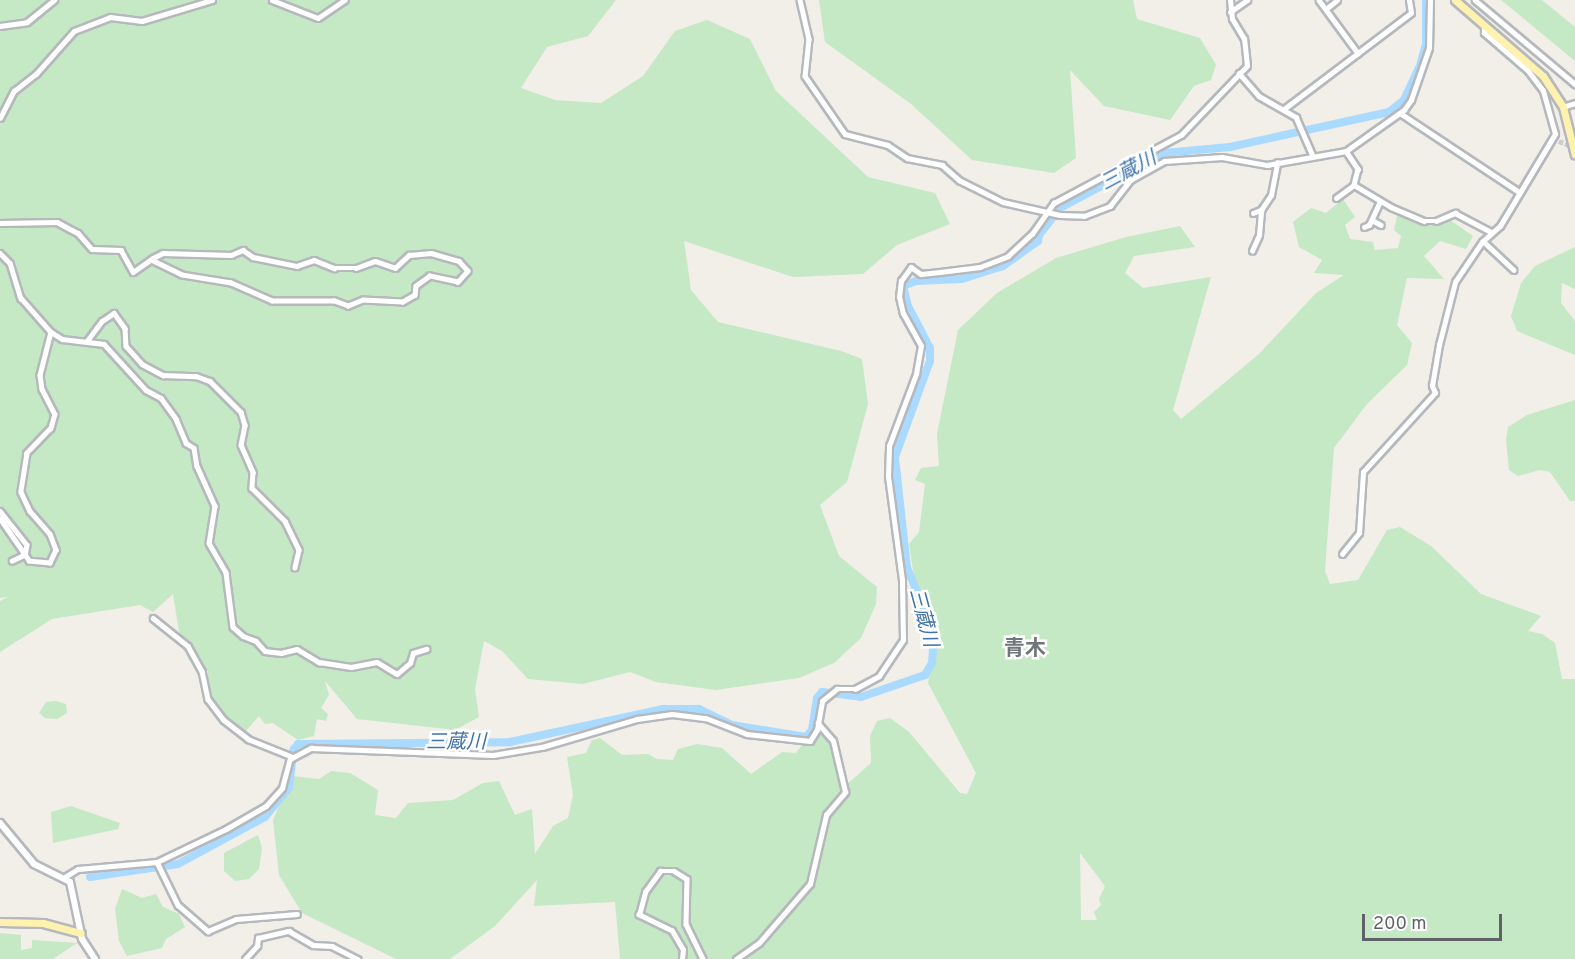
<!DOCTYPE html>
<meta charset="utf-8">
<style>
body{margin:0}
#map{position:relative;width:1575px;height:959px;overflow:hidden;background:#f1efe8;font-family:Overpass,"Noto Sans JP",sans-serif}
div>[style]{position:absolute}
.green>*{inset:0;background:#c5e8c5}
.river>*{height:8px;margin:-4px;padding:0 4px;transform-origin:4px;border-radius:4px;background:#aadaff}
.street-tunnel>*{height:4.5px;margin-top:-2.25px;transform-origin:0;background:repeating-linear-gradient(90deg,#ccccc8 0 4.5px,transparent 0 6.5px)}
.roads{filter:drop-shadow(2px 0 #b5b8bc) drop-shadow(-2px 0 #b5b8bc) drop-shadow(0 2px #b5b8bc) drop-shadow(0 -2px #b5b8bc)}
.street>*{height:4.5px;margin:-2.25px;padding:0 2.25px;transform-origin:2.25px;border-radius:2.25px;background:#fff}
.secondary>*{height:6px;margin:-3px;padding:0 3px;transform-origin:3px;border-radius:3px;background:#fff}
.primary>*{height:7px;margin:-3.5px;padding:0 3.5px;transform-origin:3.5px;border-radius:3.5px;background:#fff2af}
span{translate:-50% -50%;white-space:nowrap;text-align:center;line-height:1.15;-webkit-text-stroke:5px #fff;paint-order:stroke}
.water-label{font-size:20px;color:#4174aa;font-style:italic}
.quarter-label{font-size:21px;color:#70757a;font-weight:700}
.scale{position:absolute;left:1362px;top:914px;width:140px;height:27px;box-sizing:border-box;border:3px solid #5f6368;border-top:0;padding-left:8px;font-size:18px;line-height:21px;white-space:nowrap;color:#5f6368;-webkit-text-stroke:4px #fff;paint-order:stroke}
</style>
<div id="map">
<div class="green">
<i style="clip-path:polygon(0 0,616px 0,588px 36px,547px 47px,521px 88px,555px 100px,601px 103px,643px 76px,675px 31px,707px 20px,750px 39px,776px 91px,868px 177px,935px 193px,950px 224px,897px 245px,863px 274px,793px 277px,684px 241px,691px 290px,718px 322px,841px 351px,862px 359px,868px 404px,847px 482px,820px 505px,839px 556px,877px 587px,876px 604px,861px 638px,834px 663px,799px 678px,716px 690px,656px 682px,630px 672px,583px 684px,528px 679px,502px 651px,484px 641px,475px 689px,479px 717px,455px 730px,357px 719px,325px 681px,329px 695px,321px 708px,328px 714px,326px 721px,317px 719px,314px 736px,298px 740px,273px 723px,265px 724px,259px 716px,245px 732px,231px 727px,208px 699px,208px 671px,189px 660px,180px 638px,173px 594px,153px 612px,140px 605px,52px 619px,0 652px,0 601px,8px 597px,0 598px)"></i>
<i style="clip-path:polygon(819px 0,1133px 0,1137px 19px,1200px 38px,1216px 65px,1211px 80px,1194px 86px,1170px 120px,1104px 106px,1070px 70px,1076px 158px,1054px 173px,972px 160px,911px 104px,825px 42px)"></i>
<i style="clip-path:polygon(1501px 0,1542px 0,1575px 27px,1575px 61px)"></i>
<i style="clip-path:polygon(evenodd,1343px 199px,1355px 217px,1345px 225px,1350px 239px,1373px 242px,1375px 250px,1398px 248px,1401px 236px,1394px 230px,1398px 212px,1426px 225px,1450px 220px,1473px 236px,1466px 249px,1440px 241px,1424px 256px,1444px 279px,1407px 278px,1397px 325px,1412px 343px,1407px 365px,1367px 404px,1334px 448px,1325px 571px,1330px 584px,1358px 580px,1387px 530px,1400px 527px,1431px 546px,1481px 594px,1541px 616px,1528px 631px,1542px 634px,1555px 643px,1562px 679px,1575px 679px,1575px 959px,620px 959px,615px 902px,534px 906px,537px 880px,495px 926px,450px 959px,396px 959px,302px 913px,279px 875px,273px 820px,292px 776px,319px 779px,331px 771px,350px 773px,378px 790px,375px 815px,396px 818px,408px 803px,453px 800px,483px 783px,499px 781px,515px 815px,532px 809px,535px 854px,553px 826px,568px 818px,573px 795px,567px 757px,586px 753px,592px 740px,600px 738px,622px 755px,648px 754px,657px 759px,673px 760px,678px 749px,697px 744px,722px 748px,751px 774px,782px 752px,796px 753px,818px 724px,831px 734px,845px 786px,871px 763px,870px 736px,877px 721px,890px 718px,909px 732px,960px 793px,967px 794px,976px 773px,928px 683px,932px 663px,931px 628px,915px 583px,909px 544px,919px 532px,925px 484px,915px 480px,921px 468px,939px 466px,937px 434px,958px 330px,997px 293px,1056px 258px,1126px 237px,1180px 226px,1195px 247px,1134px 256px,1125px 273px,1143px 288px,1211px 277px,1173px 410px,1181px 419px,1259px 354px,1316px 293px,1344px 275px,1314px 273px,1322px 260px,1299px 247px,1293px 222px,1311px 208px,1326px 213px,1343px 199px,1080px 853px,1105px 886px,1099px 899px,1101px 905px,1094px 912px,1097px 920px,1081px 920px,1080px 853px)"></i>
<i style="clip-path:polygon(1575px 247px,1575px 289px,1562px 283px,1561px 303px,1575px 321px,1575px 355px,1517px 331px,1511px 316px,1521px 283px,1535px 266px)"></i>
<i style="clip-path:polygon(1575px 400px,1575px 501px,1570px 501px,1550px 472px,1540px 470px,1518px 476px,1509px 470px,1506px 440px,1508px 427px,1527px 415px)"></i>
<i style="clip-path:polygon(56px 701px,66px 704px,67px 713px,57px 719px,45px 718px,39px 713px,46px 702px)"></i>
<i style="clip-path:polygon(71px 806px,120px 823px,118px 829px,53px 843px,51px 812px)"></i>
<i style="clip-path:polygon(258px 835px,262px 848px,259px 869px,249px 879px,235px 881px,224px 871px,224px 853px)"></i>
<i style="clip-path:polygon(122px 889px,142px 898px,156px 894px,163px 907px,179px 914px,185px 927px,166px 939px,162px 948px,127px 956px,119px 941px,115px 909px)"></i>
<i style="clip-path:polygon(0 933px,21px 935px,21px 950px,32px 948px,32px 940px,77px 943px,53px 959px,0 959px)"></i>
</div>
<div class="river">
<i style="left:90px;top:877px;width:89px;rotate:-8.4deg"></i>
<i style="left:178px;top:864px;width:99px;rotate:-28.4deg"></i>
<i style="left:265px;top:817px;width:38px;rotate:-51deg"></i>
<i style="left:289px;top:787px;width:38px;rotate:-83deg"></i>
<i style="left:294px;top:749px;width:6px;rotate:-51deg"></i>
<i style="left:298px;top:744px;width:212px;rotate:-0.5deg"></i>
<i style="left:510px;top:742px;width:157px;rotate:-12.2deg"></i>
<i style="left:663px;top:709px;width:36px"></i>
<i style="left:699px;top:709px;width:37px;rotate:26deg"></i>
<i style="left:732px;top:725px;width:75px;rotate:9.2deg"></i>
<i style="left:806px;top:737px;width:9px;rotate:-49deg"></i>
<i style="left:812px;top:730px;width:32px;rotate:-81deg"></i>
<i style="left:817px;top:698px;width:8px;rotate:-50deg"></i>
<i style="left:822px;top:692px;width:39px;rotate:7deg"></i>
<i style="left:861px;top:697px;width:68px;rotate:-19deg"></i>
<i style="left:925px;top:675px;width:14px;rotate:-60deg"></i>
<i style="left:932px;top:663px;width:14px;rotate:-86deg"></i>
<i style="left:933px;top:649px;width:42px;rotate:-102.4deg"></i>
<i style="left:924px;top:608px;width:43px;rotate:-113deg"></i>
<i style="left:907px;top:568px;width:112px;rotate:-96.2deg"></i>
<i style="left:895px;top:457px;width:102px;rotate:-70deg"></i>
<i style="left:930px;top:361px;width:13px;rotate:-90deg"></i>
<i style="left:930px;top:348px;width:47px;rotate:-117.6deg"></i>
<i style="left:908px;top:306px;width:21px;rotate:-104deg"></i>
<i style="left:903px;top:286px;width:14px;rotate:-21deg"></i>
<i style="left:916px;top:281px;width:46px;rotate:-2.5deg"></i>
<i style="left:962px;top:279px;width:43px;rotate:-17.6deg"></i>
<i style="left:1003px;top:266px;width:43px;rotate:-35.5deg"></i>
<i style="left:1038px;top:241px;width:6px;rotate:-81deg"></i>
<i style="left:1039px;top:235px;width:34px;rotate:-52deg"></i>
<i style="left:1060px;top:208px;width:118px;rotate:-27.9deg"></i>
<i style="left:1164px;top:153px;width:66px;rotate:-5.2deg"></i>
<i style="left:1230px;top:147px;width:163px;rotate:-12.4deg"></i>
<i style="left:1389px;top:112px;width:19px;rotate:-39deg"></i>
<i style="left:1404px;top:100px;width:38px;rotate:-65deg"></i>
<i style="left:1420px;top:66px;width:23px;rotate:-75deg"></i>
<i style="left:1426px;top:44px;width:44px;rotate:-90deg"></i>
</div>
<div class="street-tunnel">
<i style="left:1559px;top:141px;width:16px;rotate:22deg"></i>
</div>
<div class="roads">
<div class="street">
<i style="left:272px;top:0;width:49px;rotate:21.4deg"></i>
<i style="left:318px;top:18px;width:32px;rotate:-34deg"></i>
<i style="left:800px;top:0;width:40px;rotate:77deg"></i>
<i style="left:809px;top:39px;width:37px;rotate:96deg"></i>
<i style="left:805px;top:76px;width:70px;rotate:55.4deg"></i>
<i style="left:845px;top:134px;width:44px;rotate:14.3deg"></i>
<i style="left:888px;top:145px;width:23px;rotate:34deg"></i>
<i style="left:907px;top:158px;width:36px;rotate:11deg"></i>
<i style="left:942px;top:165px;width:23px;rotate:41deg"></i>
<i style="left:959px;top:180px;width:49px;rotate:26.6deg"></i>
<i style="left:1003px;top:202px;width:58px;rotate:12.8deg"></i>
<i style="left:1060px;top:215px;width:24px;rotate:2deg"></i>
<i style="left:1084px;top:216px;width:28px;rotate:-21deg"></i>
<i style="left:1110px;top:206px;width:33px;rotate:-52deg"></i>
<i style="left:1130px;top:180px;width:39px;rotate:-29deg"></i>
<i style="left:1164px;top:161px;width:58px;rotate:-3.9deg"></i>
<i style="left:1222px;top:157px;width:46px;rotate:10.1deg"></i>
<i style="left:1267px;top:165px;width:80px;rotate:-10deg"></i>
<i style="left:1346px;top:151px;width:71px;rotate:-35.3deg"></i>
<i style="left:1404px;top:110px;width:12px;rotate:-55deg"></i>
<i style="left:1411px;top:100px;width:55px;rotate:-70.9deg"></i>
<i style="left:1429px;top:48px;width:48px;rotate:-88.8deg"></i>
<i style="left:1319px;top:0;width:66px;rotate:53.7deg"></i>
<i style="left:1475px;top:0;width:131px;rotate:40deg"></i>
<i style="left:1326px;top:9px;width:14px;rotate:-39deg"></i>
<i style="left:1230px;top:12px;width:21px;rotate:-35deg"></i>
<i style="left:0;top:26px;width:27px;rotate:-8deg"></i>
<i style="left:27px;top:22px;width:35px;rotate:-39deg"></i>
<i style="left:1239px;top:73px;width:30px;rotate:49deg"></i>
<i style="left:1259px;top:96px;width:43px;rotate:29.6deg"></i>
<i style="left:1296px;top:117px;width:43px;rotate:66.4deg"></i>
<i style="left:1563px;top:107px;width:13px;rotate:-18deg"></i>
<i style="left:1284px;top:109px;width:159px;rotate:-37.1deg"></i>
<i style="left:1411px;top:13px;width:13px;rotate:-99deg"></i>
<i style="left:1400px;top:113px;width:141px;rotate:33.5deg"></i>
<i style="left:0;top:118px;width:30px;rotate:-63deg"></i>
<i style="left:14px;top:91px;width:28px;rotate:-38deg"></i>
<i style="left:36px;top:74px;width:57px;rotate:-48.5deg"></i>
<i style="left:74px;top:31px;width:39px;rotate:-21deg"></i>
<i style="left:110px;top:17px;width:32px;rotate:7deg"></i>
<i style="left:142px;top:21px;width:73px;rotate:-16.7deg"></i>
<i style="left:1346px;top:151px;width:22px;rotate:56deg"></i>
<i style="left:1358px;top:169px;width:16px;rotate:104deg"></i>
<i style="left:1354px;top:185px;width:43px;rotate:30.7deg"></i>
<i style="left:1391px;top:207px;width:36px;rotate:23deg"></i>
<i style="left:1424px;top:221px;width:12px"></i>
<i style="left:1436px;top:221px;width:21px;rotate:-23deg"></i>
<i style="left:1455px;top:213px;width:41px;rotate:27.8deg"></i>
<i style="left:1336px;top:198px;width:22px;rotate:-36deg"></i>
<i style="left:1253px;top:213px;width:9px;rotate:-21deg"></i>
<i style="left:1261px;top:210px;width:18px;rotate:-56deg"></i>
<i style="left:1271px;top:195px;width:33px;rotate:-79deg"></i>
<i style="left:1372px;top:220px;width:10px;rotate:29deg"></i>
<i style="left:0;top:223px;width:57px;rotate:-1deg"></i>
<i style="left:57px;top:222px;width:24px;rotate:28deg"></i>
<i style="left:78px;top:233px;width:21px;rotate:49deg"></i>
<i style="left:92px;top:249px;width:29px;rotate:2deg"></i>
<i style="left:121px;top:250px;width:25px;rotate:61deg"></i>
<i style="left:133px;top:272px;width:24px;rotate:-35deg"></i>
<i style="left:153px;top:258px;width:11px;rotate:-27deg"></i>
<i style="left:163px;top:253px;width:68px;rotate:1.7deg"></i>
<i style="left:231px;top:255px;width:13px;rotate:-23deg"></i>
<i style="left:243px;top:250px;width:12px;rotate:35deg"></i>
<i style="left:253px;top:257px;width:45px;rotate:11.6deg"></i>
<i style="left:297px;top:266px;width:18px;rotate:-19deg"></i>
<i style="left:314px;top:260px;width:22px;rotate:22deg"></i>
<i style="left:334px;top:268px;width:22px"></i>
<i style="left:356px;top:268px;width:20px;rotate:-20deg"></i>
<i style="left:375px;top:261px;width:21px;rotate:19deg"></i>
<i style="left:395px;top:268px;width:19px;rotate:-43deg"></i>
<i style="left:409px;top:255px;width:22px;rotate:-5deg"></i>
<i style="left:431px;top:253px;width:29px;rotate:16deg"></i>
<i style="left:459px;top:261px;width:13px;rotate:48deg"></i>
<i style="left:468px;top:271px;width:15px;rotate:132deg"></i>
<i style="left:458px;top:282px;width:29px;rotate:-168deg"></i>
<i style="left:430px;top:276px;width:17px;rotate:144deg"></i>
<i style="left:416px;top:286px;width:9px;rotate:96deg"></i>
<i style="left:415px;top:295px;width:14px;rotate:150deg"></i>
<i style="left:403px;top:302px;width:40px;rotate:-177.1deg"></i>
<i style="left:363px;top:300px;width:16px;rotate:158deg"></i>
<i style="left:348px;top:306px;width:15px;rotate:-160deg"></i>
<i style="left:334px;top:301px;width:62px;rotate:180deg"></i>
<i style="left:272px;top:301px;width:45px;rotate:-156.3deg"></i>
<i style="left:231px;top:283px;width:50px;rotate:-170.7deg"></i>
<i style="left:182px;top:275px;width:34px;rotate:-154deg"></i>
<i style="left:1364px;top:227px;width:5px;rotate:-22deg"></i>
<i style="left:1369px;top:225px;width:26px;rotate:-65deg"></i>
<i style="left:1483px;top:241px;width:42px;rotate:43.1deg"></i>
<i style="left:1252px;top:251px;width:17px;rotate:-66deg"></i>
<i style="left:1259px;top:235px;width:25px;rotate:-85deg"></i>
<i style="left:0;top:253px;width:14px;rotate:45deg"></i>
<i style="left:10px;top:263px;width:37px;rotate:73deg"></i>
<i style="left:21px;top:298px;width:45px;rotate:48.6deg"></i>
<i style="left:51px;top:332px;width:44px;rotate:104.3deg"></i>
<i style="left:40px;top:375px;width:14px;rotate:82deg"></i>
<i style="left:42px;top:389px;width:28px;rotate:63deg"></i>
<i style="left:55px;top:414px;width:15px;rotate:106deg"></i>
<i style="left:51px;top:428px;width:35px;rotate:134deg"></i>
<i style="left:27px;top:453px;width:39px;rotate:99deg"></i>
<i style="left:21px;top:492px;width:21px;rotate:65deg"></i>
<i style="left:30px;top:511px;width:30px;rotate:49deg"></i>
<i style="left:50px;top:534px;width:17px;rotate:69deg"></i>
<i style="left:56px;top:550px;width:14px;rotate:115deg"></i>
<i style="left:50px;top:563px;width:21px;rotate:-175deg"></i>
<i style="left:29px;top:561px;width:51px;rotate:-124.6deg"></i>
<i style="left:51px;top:332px;width:13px;rotate:32deg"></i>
<i style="left:62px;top:339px;width:42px;rotate:6.8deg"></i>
<i style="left:104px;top:344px;width:62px;rotate:47.6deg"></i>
<i style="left:146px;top:390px;width:17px;rotate:28deg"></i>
<i style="left:161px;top:398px;width:26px;rotate:54deg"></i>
<i style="left:176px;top:419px;width:26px;rotate:67deg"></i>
<i style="left:186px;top:443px;width:9px;rotate:32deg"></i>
<i style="left:194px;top:448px;width:18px;rotate:81deg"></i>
<i style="left:197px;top:466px;width:44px;rotate:65.8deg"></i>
<i style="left:215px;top:506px;width:37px;rotate:99deg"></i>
<i style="left:209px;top:543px;width:34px;rotate:60deg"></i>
<i style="left:226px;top:573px;width:54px;rotate:82.6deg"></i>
<i style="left:233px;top:627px;width:13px;rotate:42deg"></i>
<i style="left:243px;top:636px;width:14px;rotate:21deg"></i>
<i style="left:256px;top:641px;width:13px;rotate:48deg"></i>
<i style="left:265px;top:651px;width:16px;rotate:7deg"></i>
<i style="left:281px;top:653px;width:16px;rotate:-14deg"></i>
<i style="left:297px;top:649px;width:26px;rotate:31deg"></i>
<i style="left:319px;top:662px;width:32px;rotate:9deg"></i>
<i style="left:351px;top:667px;width:26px;rotate:-11deg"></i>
<i style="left:377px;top:662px;width:23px;rotate:31deg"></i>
<i style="left:397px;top:674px;width:17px;rotate:-40deg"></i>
<i style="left:410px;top:663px;width:10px;rotate:-73deg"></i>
<i style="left:413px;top:653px;width:14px;rotate:-17deg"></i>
<i style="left:86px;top:342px;width:26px;rotate:-53deg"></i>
<i style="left:102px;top:321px;width:14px;rotate:-34deg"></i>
<i style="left:114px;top:313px;width:19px;rotate:54deg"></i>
<i style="left:125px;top:328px;width:18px;rotate:87deg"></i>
<i style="left:126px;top:346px;width:24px;rotate:48deg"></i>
<i style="left:142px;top:364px;width:24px;rotate:28deg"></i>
<i style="left:163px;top:375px;width:33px;rotate:2deg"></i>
<i style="left:196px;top:376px;width:15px;rotate:20deg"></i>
<i style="left:210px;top:381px;width:44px;rotate:45deg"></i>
<i style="left:241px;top:412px;width:14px;rotate:73deg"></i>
<i style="left:245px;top:425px;width:20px;rotate:101deg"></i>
<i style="left:241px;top:445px;width:30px;rotate:66deg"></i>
<i style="left:253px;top:472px;width:16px;rotate:94deg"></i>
<i style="left:252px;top:488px;width:47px;rotate:45deg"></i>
<i style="left:285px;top:521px;width:32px;rotate:64deg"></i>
<i style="left:299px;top:550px;width:18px;rotate:103deg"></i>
<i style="left:0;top:511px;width:43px;rotate:51.5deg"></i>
<i style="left:27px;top:545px;width:10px;rotate:101deg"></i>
<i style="left:25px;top:555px;width:14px;rotate:155deg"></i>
<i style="left:1342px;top:554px;width:27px;rotate:-51deg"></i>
<i style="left:1359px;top:533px;width:61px;rotate:-86.2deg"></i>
<i style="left:1363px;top:472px;width:107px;rotate:-47.7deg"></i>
<i style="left:1435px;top:393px;width:8px;rotate:-113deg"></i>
<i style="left:1432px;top:386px;width:42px;rotate:-80.3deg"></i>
<i style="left:1439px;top:345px;width:65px;rotate:-75.7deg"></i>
<i style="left:1455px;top:282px;width:48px;rotate:-56deg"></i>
<i style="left:1482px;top:242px;width:24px;rotate:-42deg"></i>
<i style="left:1500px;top:226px;width:107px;rotate:-59.1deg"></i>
<i style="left:1555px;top:134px;width:45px;rotate:-105.6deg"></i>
<i style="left:1543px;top:91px;width:25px;rotate:-127deg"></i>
<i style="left:1528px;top:71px;width:58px;rotate:-139.2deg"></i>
<i style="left:1484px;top:33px;width:7px;rotate:-90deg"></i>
<i style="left:153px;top:618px;width:45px;rotate:38.7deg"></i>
<i style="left:188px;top:646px;width:29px;rotate:61deg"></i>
<i style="left:202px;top:671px;width:29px;rotate:78deg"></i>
<i style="left:208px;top:699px;width:26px;rotate:53deg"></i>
<i style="left:224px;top:720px;width:31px;rotate:38deg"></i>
<i style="left:248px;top:739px;width:48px;rotate:21.8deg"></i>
<i style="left:157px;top:862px;width:48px;rotate:64deg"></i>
<i style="left:178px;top:905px;width:40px;rotate:41deg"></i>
<i style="left:208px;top:931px;width:30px;rotate:-23deg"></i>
<i style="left:236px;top:919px;width:61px;rotate:-4.7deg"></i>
<i style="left:65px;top:877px;width:15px;rotate:-32deg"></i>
<i style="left:78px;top:869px;width:79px;rotate:-5.1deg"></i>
<i style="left:157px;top:862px;width:76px;rotate:-25.6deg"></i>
<i style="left:226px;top:829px;width:46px;rotate:-29.9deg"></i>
<i style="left:266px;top:806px;width:24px;rotate:-48deg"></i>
<i style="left:282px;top:788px;width:30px;rotate:-75deg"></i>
<i style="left:290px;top:759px;width:24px;rotate:-28deg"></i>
<i style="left:311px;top:748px;width:182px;rotate:2.2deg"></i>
<i style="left:493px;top:755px;width:50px;rotate:-9.3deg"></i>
<i style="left:542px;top:747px;width:99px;rotate:-16.4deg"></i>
<i style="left:637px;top:719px;width:35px;rotate:-8deg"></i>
<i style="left:672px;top:714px;width:34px;rotate:7deg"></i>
<i style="left:706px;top:718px;width:44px;rotate:21.3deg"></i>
<i style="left:747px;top:734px;width:63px;rotate:6.3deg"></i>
<i style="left:810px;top:741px;width:13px;rotate:-58deg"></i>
<i style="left:817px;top:730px;width:29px;rotate:-80deg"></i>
<i style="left:822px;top:701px;width:19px;rotate:-39deg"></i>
<i style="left:837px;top:689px;width:18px"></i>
<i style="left:855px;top:689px;width:27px;rotate:-28deg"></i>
<i style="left:879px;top:676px;width:43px;rotate:-56.3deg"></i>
<i style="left:903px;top:640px;width:60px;rotate:-91deg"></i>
<i style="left:902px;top:580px;width:105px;rotate:-97.7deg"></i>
<i style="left:888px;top:476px;width:30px;rotate:-88deg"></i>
<i style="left:889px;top:446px;width:77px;rotate:-69.4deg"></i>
<i style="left:916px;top:374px;width:28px;rotate:-80deg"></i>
<i style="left:921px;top:346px;width:37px;rotate:-119deg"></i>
<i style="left:903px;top:314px;width:17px;rotate:-103deg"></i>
<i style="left:899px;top:297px;width:16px;rotate:-83deg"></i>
<i style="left:901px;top:281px;width:17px;rotate:-54deg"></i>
<i style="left:911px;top:267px;width:12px;rotate:35deg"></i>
<i style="left:921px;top:274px;width:19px;rotate:-6deg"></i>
<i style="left:940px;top:272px;width:40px;rotate:-7.1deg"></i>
<i style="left:980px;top:267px;width:30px;rotate:-21deg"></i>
<i style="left:1008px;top:256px;width:33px;rotate:-43deg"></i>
<i style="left:1032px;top:234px;width:38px;rotate:-55deg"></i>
<i style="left:1054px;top:203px;width:144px;rotate:-28.2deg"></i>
<i style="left:1181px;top:135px;width:95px;rotate:-46.3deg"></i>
<i style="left:1247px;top:66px;width:27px;rotate:-96deg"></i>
<i style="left:1244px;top:39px;width:23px;rotate:-121deg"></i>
<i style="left:1232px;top:19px;width:19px;rotate:-96deg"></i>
<i style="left:245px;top:959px;width:18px;rotate:-47deg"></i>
<i style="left:257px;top:946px;width:8px;rotate:-83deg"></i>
<i style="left:258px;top:938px;width:32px;rotate:-13deg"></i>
<i style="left:289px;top:931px;width:28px;rotate:30deg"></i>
<i style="left:313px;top:945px;width:19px;rotate:3deg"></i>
<i style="left:332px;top:946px;width:29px;rotate:27deg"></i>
<i style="left:682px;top:959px;width:9px;rotate:-84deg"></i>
<i style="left:683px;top:950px;width:22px;rotate:-120deg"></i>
<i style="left:672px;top:931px;width:37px;rotate:-154deg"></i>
<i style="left:639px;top:915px;width:24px;rotate:-75deg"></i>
<i style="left:645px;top:892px;width:26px;rotate:-54deg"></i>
<i style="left:660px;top:871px;width:14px"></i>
<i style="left:674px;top:871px;width:15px;rotate:32deg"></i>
<i style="left:687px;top:879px;width:45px;rotate:91.3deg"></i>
<i style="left:686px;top:924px;width:39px;rotate:64deg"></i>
<i style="left:736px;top:959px;width:28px;rotate:-35deg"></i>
<i style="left:759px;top:943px;width:78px;rotate:-49.2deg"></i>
<i style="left:810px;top:884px;width:71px;rotate:-76.9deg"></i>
<i style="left:826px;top:815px;width:30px;rotate:-50deg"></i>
<i style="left:845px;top:792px;width:52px;rotate:-103.2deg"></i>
<i style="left:833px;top:741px;width:23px;rotate:-131deg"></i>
</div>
<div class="secondary">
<i style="left:0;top:823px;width:53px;rotate:50.3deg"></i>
<i style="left:34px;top:864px;width:40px;rotate:26.6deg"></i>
<i style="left:70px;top:882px;width:58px;rotate:78.1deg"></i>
<i style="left:82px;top:939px;width:24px;rotate:57deg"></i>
</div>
<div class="primary">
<i style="left:1455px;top:0;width:116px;rotate:40.8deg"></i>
<i style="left:1543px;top:76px;width:37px;rotate:57deg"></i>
<i style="left:1563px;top:107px;width:49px;rotate:76deg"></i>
<i style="left:0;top:922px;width:43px;rotate:1.3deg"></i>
<i style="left:43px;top:923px;width:39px;rotate:15deg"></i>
</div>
</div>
<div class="water-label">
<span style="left:1129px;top:172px;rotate:-28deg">三蔵川</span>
<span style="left:922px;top:618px;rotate:75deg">三蔵川</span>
<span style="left:456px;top:743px">三蔵川</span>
</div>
<div class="quarter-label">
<span style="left:1025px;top:650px">青木</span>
</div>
<div class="scale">200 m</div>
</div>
